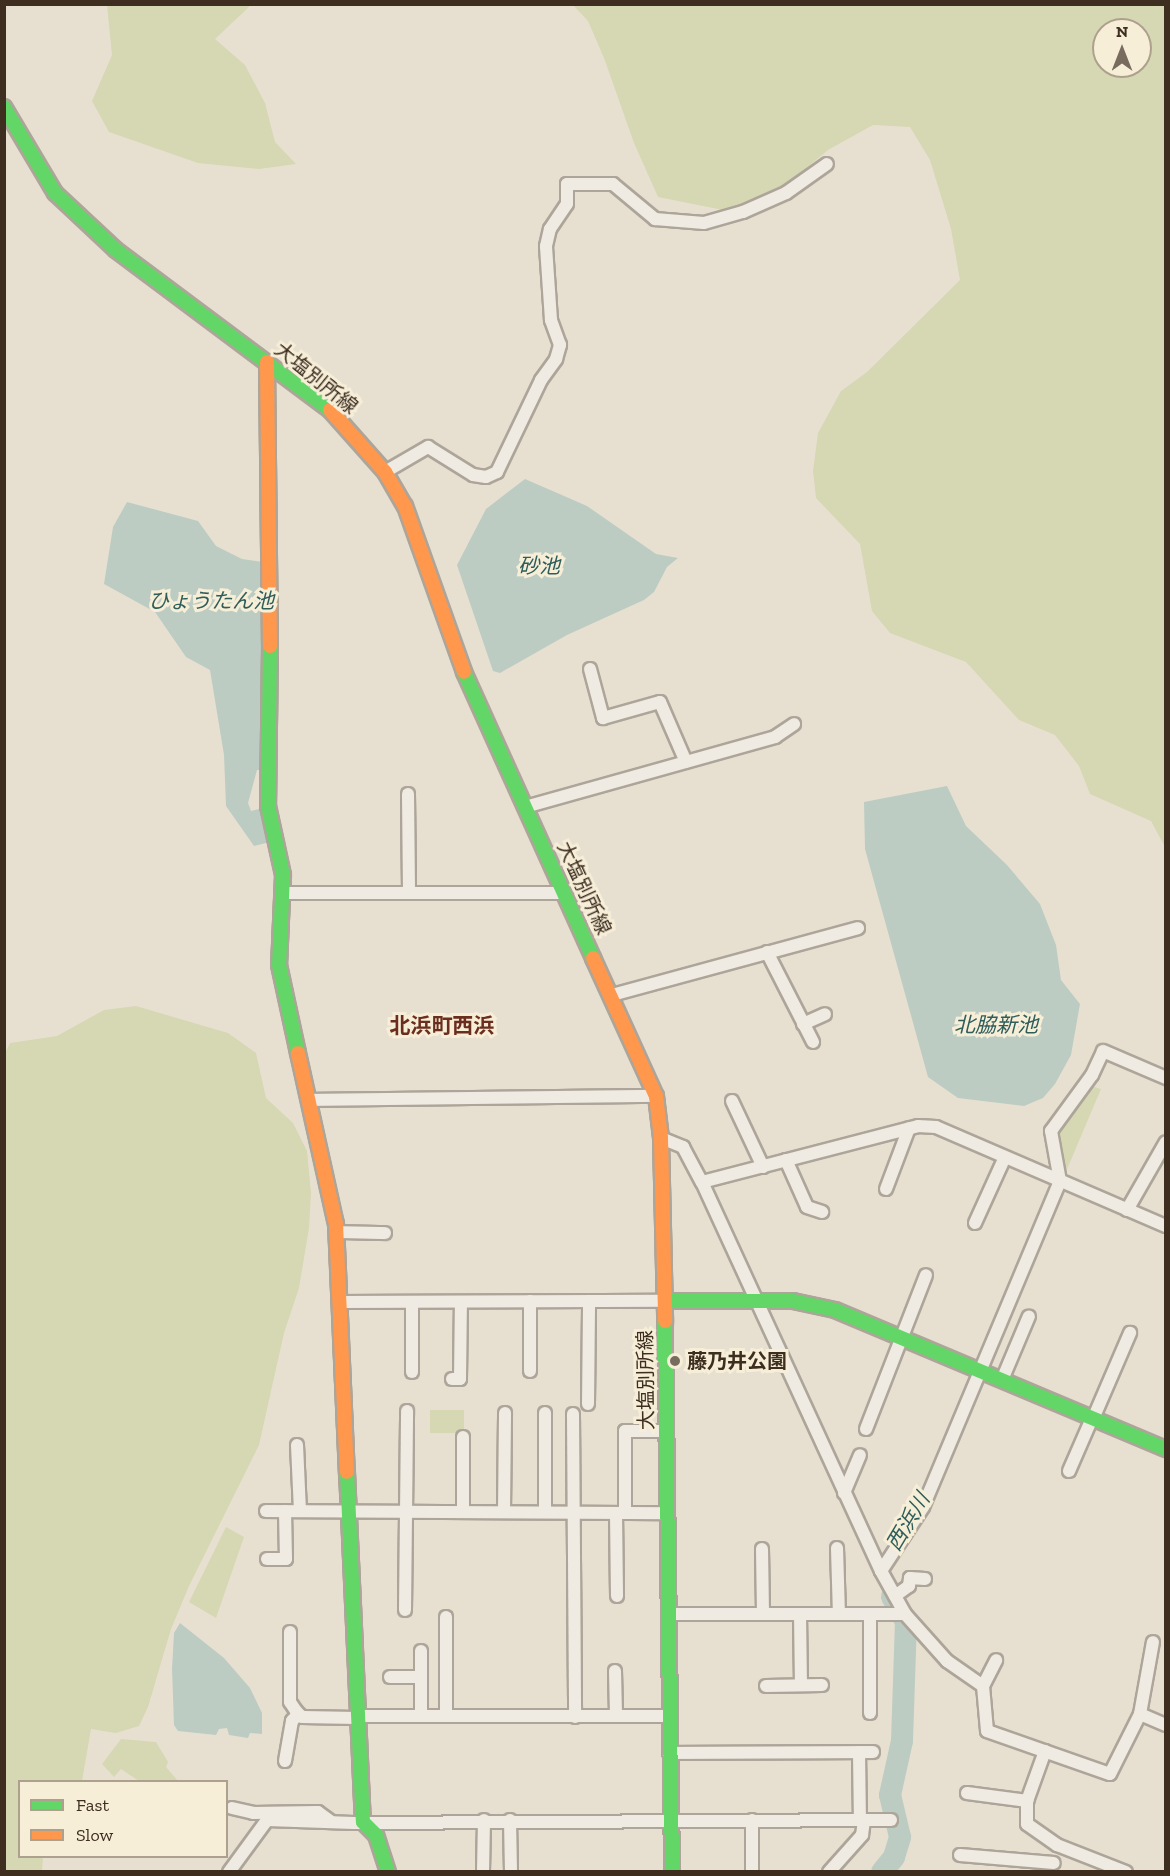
<!DOCTYPE html>
<meta charset="utf-8">
<style>
body{margin:0}
#map{position:relative;width:1170px;height:1876px;overflow:hidden;background:#e7e0d1;font-family:"Zilla Slab","Noto Sans JP",serif}
div>[style]{position:absolute}
.green>*{inset:0;background:#d6d7b3;transform-origin:0 0}
.water>*{inset:0;background:#bcccc2}
.river>*{height:22px;margin:-11px;padding:0 11px;transform-origin:11px;border-radius:11px;background:#bcccc2}
.roads{filter:drop-shadow(2px 0 #ada599) drop-shadow(-2px 0 #ada599) drop-shadow(0 2px #ada599) drop-shadow(0 -2px #ada599)}
.street>*{height:12px;margin:-6px;padding:0 6px;transform-origin:6px;border-radius:6px;background:#efebe3}
.fast>*{height:14px;margin:-7px;padding:0 7px;transform-origin:7px;border-radius:7px;background:#63d668}
.slow>*{height:14px;margin:-7px;padding:0 7px;transform-origin:7px;border-radius:7px;background:#ff974d}
.dots>*{width:16px;height:16px;translate:-50% -50%;box-sizing:border-box;border:3px solid #f7eed8;border-radius:50%}
span{translate:-50% -50%;white-space:nowrap;text-align:center;line-height:1.15;-webkit-text-stroke:6px #f7eed8;paint-order:stroke}
.street-label{font-size:20px;color:#3d2e20}
.poi-label{font-size:20px;color:#3d2e20;font-weight:700}
.left{translate:0 -50%;text-align:left}
.water-label{font-size:21px;color:#2f5d5a;font-style:italic}
.neighbourhood-label{font-size:21px;color:#6b2e1e;font-weight:700}
.frame{position:absolute;inset:0;border:6px solid #3d2e20;pointer-events:none}
.legend{position:absolute;left:18px;top:1780px;width:210px;height:78px;box-sizing:border-box;background:#f7eed8;border:2px solid #ada18e;margin:0;padding:8px 10px;list-style:none;font-size:18px;color:#3d2e20}
.legend li{display:flex;align-items:center;gap:12px;height:30px}
.legend b{width:30px;border:2px solid #ada18e}
.north{position:absolute;left:1092px;top:18px;width:60px;height:60px;box-sizing:border-box;background:#f7eed8;border:2px solid #ada18e;border-radius:50%;rotate:0deg;font-size:16px;font-weight:700;line-height:24px;text-align:center;color:#3d2e20}
.north::after{content:'';display:block;margin:auto;width:21px;height:27px;background:#786c5e;clip-path:polygon(50% 0,100% 100%,50% 72%,0 100%)}
</style>
<div id="map">
<div class="green">
<i style="clip-path:polygon(107px 5px,251px 5px,215px 39px,245px 65px,265px 103px,275px 142px,296px 164px,259px 169px,198px 163px,109px 132px,92px 101px,112px 55px)"></i>
<i style="clip-path:polygon(evenodd,573px 5px,1165px 5px,1165px 847px,1151px 821px,1090px 794px,1079px 766px,1055px 735px,1019px 720px,966px 662px,890px 633px,872px 611px,860px 544px,816px 498px,813px 471px,818px 433px,841px 391px,867px 372px,960px 280px,951px 229px,930px 160px,910px 127px,873px 125px,828px 150px,774px 195px,723px 210px,658px 197px,634px 143px,604px 58px,588px 21px,573px 5px,1104px 30px,1140px 30px,1140px 66px,1104px 66px,1104px 30px)"></i>
<i style="clip-path:polygon(136px 1006px,228px 1033px,256px 1053px,266px 1098px,293px 1123px,307px 1151px,311px 1193px,309px 1228px,299px 1288px,284px 1333px,259px 1445px,189px 1586px,171px 1629px,148px 1707px,139px 1726px,116px 1733px,91px 1729px,82px 1781px,20px 1782px,20px 1856px,43px 1857px,42px 1871px,5px 1871px,5px 1053px,10px 1043px,57px 1036px,104px 1010px)"></i>
<i style="clip-path:polygon(1091px 1086px,1101px 1089px,1065px 1174px,1054px 1134px)"></i>
<i style="left:430px;top:1410px;width:34px;height:23px"></i>
<i style="clip-path:polygon(226px 1527px,244px 1537px,216px 1618px,189px 1602px)"></i>
<i style="clip-path:polygon(121px 1739px,156px 1742px,168px 1762px,166px 1767px,178px 1781px,139px 1781px,121px 1769px,114px 1777px,102px 1764px)"></i>
</div>
<div class="water">
<i style="clip-path:polygon(525px 479px,587px 506px,656px 554px,678px 558px,667px 567px,654px 592px,644px 600px,567px 635px,500px 673px,493px 671px,457px 565px,486px 509px)"></i>
<i style="clip-path:polygon(127px 502px,198px 521px,216px 546px,242px 559px,263px 562px,264px 770px,257px 770px,248px 803px,251px 811px,263px 808px,270px 842px,254px 846px,226px 806px,224px 755px,210px 670px,186px 657px,155px 612px,104px 584px,113px 527px)"></i>
<i style="clip-path:polygon(947px 786px,966px 826px,1007px 865px,1040px 904px,1056px 945px,1061px 980px,1080px 1004px,1071px 1055px,1055px 1084px,1043px 1098px,1024px 1106px,958px 1098px,928px 1077px,865px 849px,864px 802px)"></i>
<i style="clip-path:polygon(180px 1623px,224px 1658px,250px 1688px,262px 1713px,262px 1734px,250px 1733px,248px 1738px,229px 1735px,227px 1728px,219px 1729px,216px 1735px,178px 1731px,174px 1725px,172px 1669px,174px 1633px)"></i>
</div>
<div class="river">
<i style="left:882px;top:1872px;width:19px;rotate:-51deg"></i>
<i style="left:894px;top:1857px;width:21px;rotate:-73deg"></i>
<i style="left:900px;top:1837px;width:43px;rotate:-103.4deg"></i>
<i style="left:890px;top:1795px;width:55px;rotate:-77.5deg"></i>
<i style="left:902px;top:1741px;width:119px;rotate:-88.1deg"></i>
<i style="left:906px;top:1622px;width:29px;rotate:-119deg"></i>
</div>
<div class="roads">
<div class="street">
<i style="left:385px;top:472px;width:50px;rotate:-30.2deg"></i>
<i style="left:428px;top:447px;width:53px;rotate:31.9deg"></i>
<i style="left:473px;top:475px;width:13px;rotate:9deg"></i>
<i style="left:486px;top:477px;width:12px;rotate:-24deg"></i>
<i style="left:497px;top:472px;width:102px;rotate:-64.4deg"></i>
<i style="left:541px;top:380px;width:26px;rotate:-54deg"></i>
<i style="left:556px;top:359px;width:15px;rotate:-74deg"></i>
<i style="left:560px;top:345px;width:27px;rotate:-110deg"></i>
<i style="left:551px;top:320px;width:74px;rotate:-93.9deg"></i>
<i style="left:546px;top:246px;width:17px;rotate:-77deg"></i>
<i style="left:550px;top:229px;width:30px;rotate:-56deg"></i>
<i style="left:567px;top:204px;width:20px;rotate:-90deg"></i>
<i style="left:567px;top:184px;width:46px"></i>
<i style="left:613px;top:184px;width:55px;rotate:39.8deg"></i>
<i style="left:655px;top:219px;width:49px;rotate:4.7deg"></i>
<i style="left:704px;top:223px;width:41px;rotate:-15.8deg"></i>
<i style="left:743px;top:212px;width:47px;rotate:-23.8deg"></i>
<i style="left:786px;top:193px;width:50px;rotate:-35.3deg"></i>
<i style="left:590px;top:669px;width:51px;rotate:75.1deg"></i>
<i style="left:603px;top:718px;width:59px;rotate:-15.7deg"></i>
<i style="left:660px;top:702px;width:65px;rotate:66.6deg"></i>
<i style="left:408px;top:794px;width:99px;rotate:89.4deg"></i>
<i style="left:525px;top:807px;width:260px;rotate:-15.6deg"></i>
<i style="left:775px;top:737px;width:23px;rotate:-34deg"></i>
<i style="left:282px;top:893px;width:282px"></i>
<i style="left:767px;top:952px;width:101px;rotate:62.9deg"></i>
<i style="left:612px;top:995px;width:255px;rotate:-15.2deg"></i>
<i style="left:803px;top:1024px;width:24px;rotate:-24deg"></i>
<i style="left:309px;top:1100px;width:347px;rotate:-0.7deg"></i>
<i style="left:732px;top:1101px;width:73px;rotate:64.8deg"></i>
<i style="left:661px;top:1138px;width:24px;rotate:22deg"></i>
<i style="left:683px;top:1147px;width:40px;rotate:62deg"></i>
<i style="left:702px;top:1182px;width:428px;rotate:65.3deg"></i>
<i style="left:881px;top:1571px;width:49px;rotate:60.8deg"></i>
<i style="left:905px;top:1614px;width:63px;rotate:48.2deg"></i>
<i style="left:947px;top:1661px;width:44px;rotate:34.8deg"></i>
<i style="left:983px;top:1686px;width:45px;rotate:84.9deg"></i>
<i style="left:987px;top:1731px;width:130px;rotate:19.3deg"></i>
<i style="left:1110px;top:1774px;width:67px;rotate:-63.4deg"></i>
<i style="left:1140px;top:1714px;width:28px;rotate:23deg"></i>
<i style="left:786px;top:1160px;width:51px;rotate:65.9deg"></i>
<i style="left:807px;top:1207px;width:16px;rotate:18deg"></i>
<i style="left:702px;top:1182px;width:223px;rotate:-14.5deg"></i>
<i style="left:918px;top:1126px;width:18px;rotate:3deg"></i>
<i style="left:936px;top:1127px;width:250px;rotate:23.3deg"></i>
<i style="left:886px;top:1189px;width:65px;rotate:-69.3deg"></i>
<i style="left:1127px;top:1210px;width:78px;rotate:-60.2deg"></i>
<i style="left:975px;top:1223px;width:72px;rotate:-65.6deg"></i>
<i style="left:337px;top:1232px;width:48px;rotate:1.2deg"></i>
<i style="left:530px;top:1301px;width:70px;rotate:90deg"></i>
<i style="left:341px;top:1302px;width:324px;rotate:-0.2deg"></i>
<i style="left:412px;top:1372px;width:70px;rotate:-90deg"></i>
<i style="left:452px;top:1379px;width:8px"></i>
<i style="left:460px;top:1379px;width:77px;rotate:-89.3deg"></i>
<i style="left:1002px;top:1380px;width:69px;rotate:-67.1deg"></i>
<i style="left:588px;top:1404px;width:103px;rotate:-89.4deg"></i>
<i style="left:545px;top:1413px;width:99px;rotate:90deg"></i>
<i style="left:573px;top:1414px;width:303px;rotate:89.6deg"></i>
<i style="left:1093px;top:1419px;width:94px;rotate:-66.7deg"></i>
<i style="left:866px;top:1429px;width:165px;rotate:-68.7deg"></i>
<i style="left:297px;top:1445px;width:66px;rotate:87.4deg"></i>
<i style="left:1069px;top:1471px;width:58px;rotate:-66.5deg"></i>
<i style="left:844px;top:1493px;width:41px;rotate:-67.2deg"></i>
<i style="left:266px;top:1511px;width:401px;rotate:0.3deg"></i>
<i style="left:463px;top:1512px;width:75px;rotate:-90deg"></i>
<i style="left:504px;top:1512px;width:99px;rotate:-89.4deg"></i>
<i style="left:616px;top:1513px;width:83px;rotate:89.3deg"></i>
<i style="left:625px;top:1513px;width:82px;rotate:-90deg"></i>
<i style="left:625px;top:1431px;width:41px"></i>
<i style="left:837px;top:1548px;width:66px;rotate:88.3deg"></i>
<i style="left:762px;top:1549px;width:65px;rotate:89.1deg"></i>
<i style="left:267px;top:1559px;width:19px"></i>
<i style="left:286px;top:1559px;width:48px;rotate:-91.2deg"></i>
<i style="left:881px;top:1571px;width:77px;rotate:-56.7deg"></i>
<i style="left:923px;top:1507px;width:354px;rotate:-67.2deg"></i>
<i style="left:1060px;top:1181px;width:51px;rotate:-100.2deg"></i>
<i style="left:1051px;top:1131px;width:69px;rotate:-53.8deg"></i>
<i style="left:1092px;top:1075px;width:26px;rotate:-65deg"></i>
<i style="left:1103px;top:1051px;width:69px;rotate:23.2deg"></i>
<i style="left:895px;top:1596px;width:17px;rotate:-36deg"></i>
<i style="left:909px;top:1586px;width:8px;rotate:-83deg"></i>
<i style="left:910px;top:1578px;width:15px;rotate:4deg"></i>
<i style="left:405px;top:1610px;width:199px;rotate:-89.4deg"></i>
<i style="left:668px;top:1614px;width:237px"></i>
<i style="left:800px;top:1614px;width:71px;rotate:89.2deg"></i>
<i style="left:870px;top:1614px;width:99px;rotate:90deg"></i>
<i style="left:290px;top:1632px;width:70px;rotate:90deg"></i>
<i style="left:290px;top:1702px;width:11px;rotate:56deg"></i>
<i style="left:296px;top:1711px;width:8px;rotate:45deg"></i>
<i style="left:302px;top:1717px;width:55px;rotate:1deg"></i>
<i style="left:615px;top:1671px;width:45px;rotate:88.7deg"></i>
<i style="left:390px;top:1677px;width:31px"></i>
<i style="left:766px;top:1686px;width:56px;rotate:-1deg"></i>
<i style="left:983px;top:1686px;width:29px;rotate:-63deg"></i>
<i style="left:1140px;top:1714px;width:73px;rotate:-79.8deg"></i>
<i style="left:357px;top:1716px;width:312px"></i>
<i style="left:421px;top:1716px;width:65px;rotate:-90deg"></i>
<i style="left:446px;top:1716px;width:99px;rotate:-90deg"></i>
<i style="left:1045px;top:1751px;width:53px;rotate:109.8deg"></i>
<i style="left:1027px;top:1801px;width:23px;rotate:90deg"></i>
<i style="left:1027px;top:1824px;width:37px;rotate:35deg"></i>
<i style="left:1057px;top:1845px;width:74px;rotate:21.4deg"></i>
<i style="left:859px;top:1752px;width:68px;rotate:89.2deg"></i>
<i style="left:669px;top:1753px;width:204px;rotate:-0.3deg"></i>
<i style="left:285px;top:1761px;width:41px;rotate:-80.1deg"></i>
<i style="left:292px;top:1721px;width:9px;rotate:-49deg"></i>
<i style="left:967px;top:1793px;width:61px;rotate:7.6deg"></i>
<i style="left:232px;top:1808px;width:22px;rotate:13deg"></i>
<i style="left:253px;top:1813px;width:65px;rotate:-0.9deg"></i>
<i style="left:318px;top:1812px;width:17px;rotate:36deg"></i>
<i style="left:510px;top:1820px;width:50px;rotate:88.9deg"></i>
<i style="left:752px;top:1820px;width:52px;rotate:90deg"></i>
<i style="left:960px;top:1855px;width:94px;rotate:4.9deg"></i>
<i style="left:229px;top:1872px;width:64px;rotate:-53.8deg"></i>
<i style="left:267px;top:1820px;width:87px;rotate:2deg"></i>
<i style="left:354px;top:1823px;width:537px;rotate:-0.32deg"></i>
<i style="left:483px;top:1872px;width:52px;rotate:-88.9deg"></i>
<i style="left:829px;top:1872px;width:50px;rotate:-48.3deg"></i>
<i style="left:862px;top:1835px;width:15px;rotate:-82deg"></i>
</div>
<div class="fast">
<i style="left:4px;top:107px;width:100px;rotate:59.3deg"></i>
<i style="left:55px;top:193px;width:83px;rotate:43.1deg"></i>
<i style="left:116px;top:250px;width:267px;rotate:36.8deg"></i>
<i style="left:270px;top:646px;width:160px;rotate:90.7deg"></i>
<i style="left:268px;top:806px;width:71px;rotate:77.7deg"></i>
<i style="left:283px;top:875px;width:90px;rotate:92.5deg"></i>
<i style="left:279px;top:965px;width:90px;rotate:77.8deg"></i>
<i style="left:464px;top:672px;width:314px;rotate:65.7deg"></i>
<i style="left:665px;top:1301px;width:128px"></i>
<i style="left:793px;top:1301px;width:43px;rotate:12.1deg"></i>
<i style="left:835px;top:1310px;width:359px;rotate:22.8deg"></i>
<i style="left:665px;top:1321px;width:551px;rotate:89.27deg"></i>
<i style="left:347px;top:1472px;width:350px;rotate:87.4deg"></i>
<i style="left:363px;top:1822px;width:18px;rotate:45deg"></i>
<i style="left:376px;top:1835px;width:39px;rotate:72deg"></i>
</div>
<div class="slow">
<i style="left:267px;top:362px;width:284px;rotate:89.4deg"></i>
<i style="left:330px;top:410px;width:83px;rotate:48.4deg"></i>
<i style="left:385px;top:472px;width:39px;rotate:60deg"></i>
<i style="left:405px;top:506px;width:176px;rotate:70.4deg"></i>
<i style="left:593px;top:958px;width:152px;rotate:65.5deg"></i>
<i style="left:656px;top:1096px;width:42px;rotate:83.2deg"></i>
<i style="left:661px;top:1138px;width:183px;rotate:88.7deg"></i>
<i style="left:298px;top:1053px;width:175px;rotate:77.5deg"></i>
<i style="left:336px;top:1224px;width:248px;rotate:87.5deg"></i>
</div>
</div>
<div class="dots">
<i style="left:675px;top:1361px;background:#786c5e"></i>
</div>
<div class="street-label">
<span style="left:316px;top:378px;rotate:39deg">大塩別所線</span>
<span style="left:584px;top:888px;rotate:65deg">大塩別所線</span>
<span style="left:646px;top:1380px;rotate:-91deg">大塩別所線</span>
</div>
<div class="poi-label">
<span class="left" style="left:687px;top:1361px">藤乃井公園</span>
</div>
<div class="water-label">
<span style="left:539px;top:566px">砂池</span>
<span style="left:211px;top:601px">ひょうたん池</span>
<span style="left:996px;top:1025px">北脇新池</span>
<span style="left:908px;top:1522px;rotate:-59deg">西浜川</span>
</div>
<div class="neighbourhood-label">
<span style="left:442px;top:1026px">北浜町西浜</span>
</div>
<div class="frame"></div>
<ul class="legend">
<li><b style="height:8px;background:#63d668"></b>Fast</li>
<li><b style="height:8px;background:#ff974d"></b>Slow</li>
</ul>
<div class="north">N</div>
</div>
